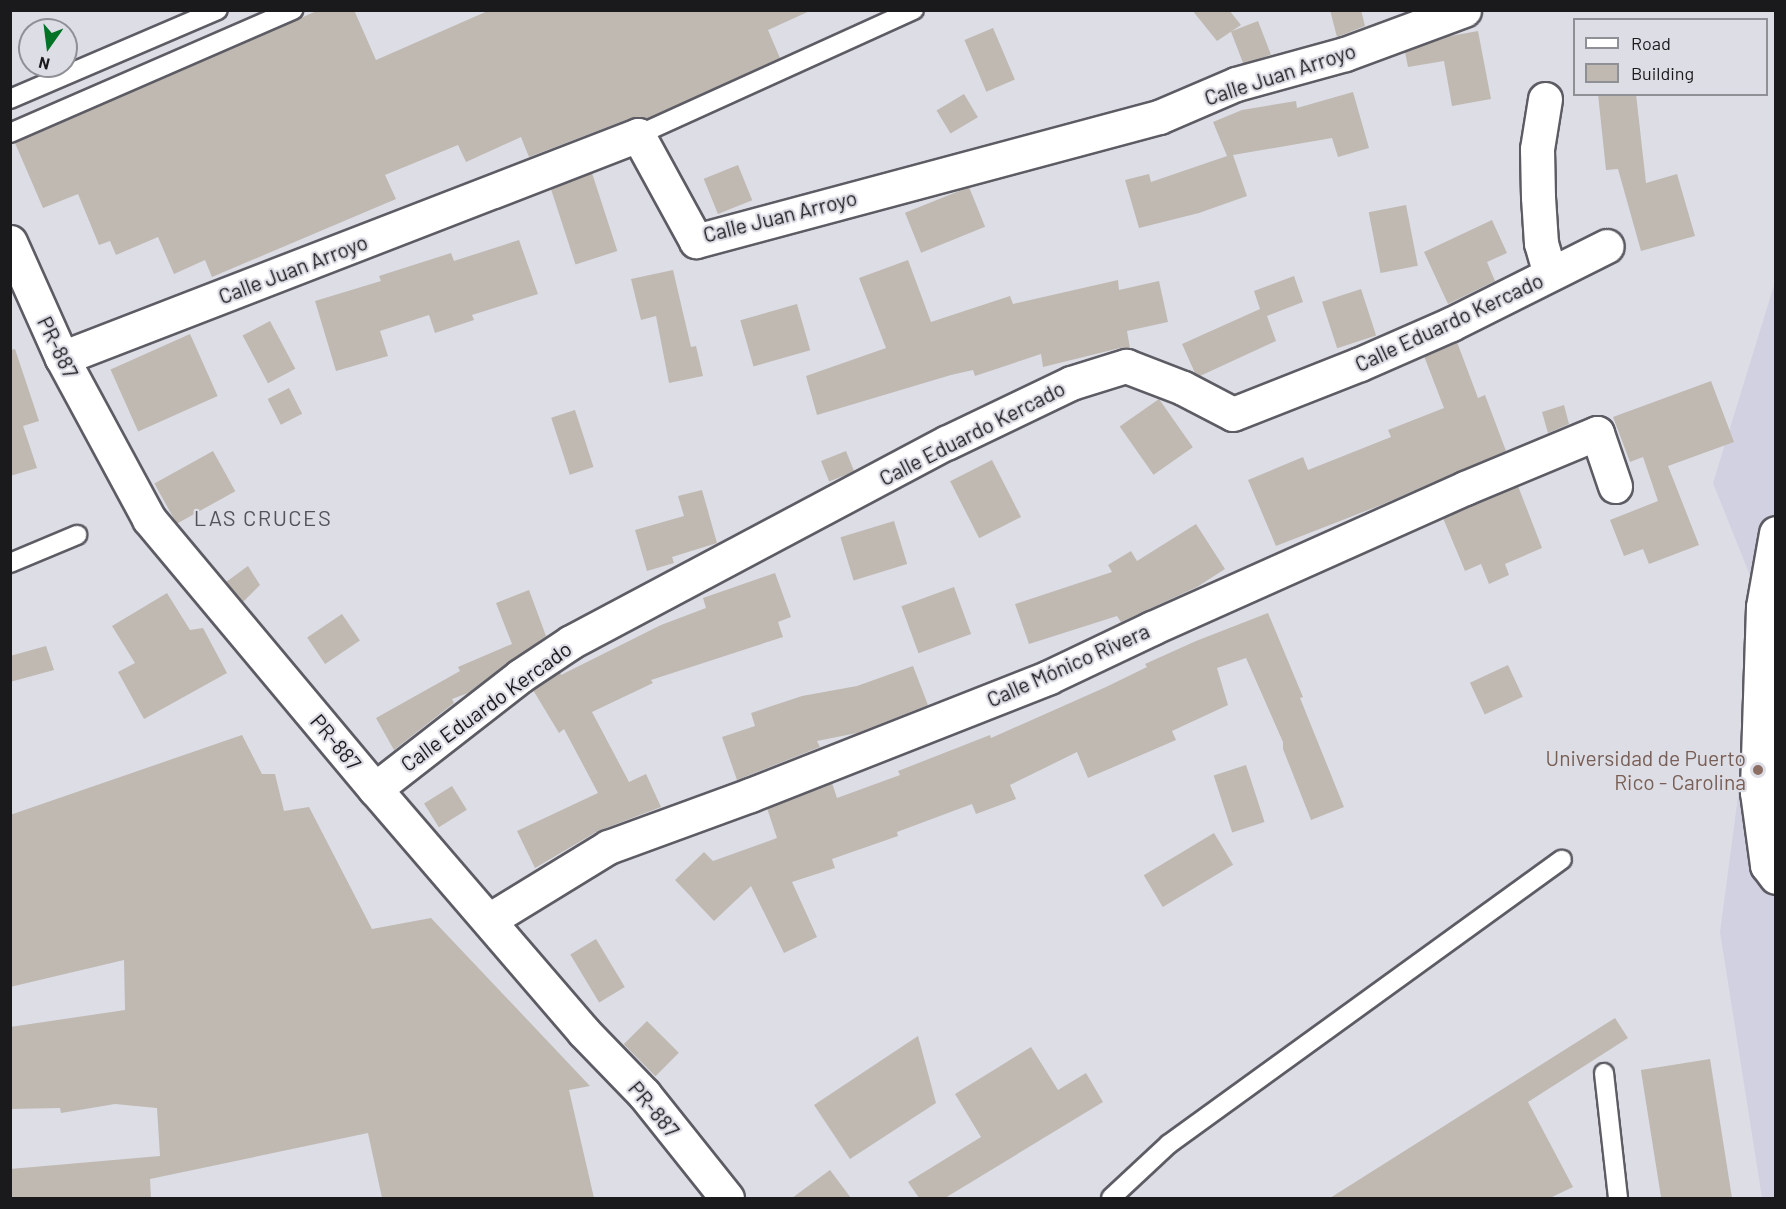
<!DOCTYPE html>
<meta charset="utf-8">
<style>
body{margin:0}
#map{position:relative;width:1786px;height:1209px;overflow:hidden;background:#dddde6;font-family:Barlow,sans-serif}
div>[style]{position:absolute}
.built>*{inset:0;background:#d2d1e1}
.building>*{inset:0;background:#bfb9b2;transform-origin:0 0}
.roads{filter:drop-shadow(2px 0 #5d5c64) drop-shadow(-2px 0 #5d5c64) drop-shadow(0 2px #5d5c64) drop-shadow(0 -2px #5d5c64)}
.service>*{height:18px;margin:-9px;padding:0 9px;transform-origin:9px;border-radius:9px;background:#fff}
.minor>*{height:33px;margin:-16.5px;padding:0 16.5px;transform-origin:16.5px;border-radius:16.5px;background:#fff}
.tertiary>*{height:33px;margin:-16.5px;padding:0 16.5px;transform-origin:16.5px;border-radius:16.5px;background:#fff}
.dots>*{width:16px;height:16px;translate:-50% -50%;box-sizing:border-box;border:3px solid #dddde6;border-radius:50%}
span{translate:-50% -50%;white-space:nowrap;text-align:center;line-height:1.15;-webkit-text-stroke:4.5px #dddde6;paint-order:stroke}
.street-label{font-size:21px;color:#1a1a1d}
.education-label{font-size:21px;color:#785e54}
.right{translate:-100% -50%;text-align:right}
.neighbourhood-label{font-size:22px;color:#53535a;letter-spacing:1.5px}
.frame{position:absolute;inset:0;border:12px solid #1a1a1d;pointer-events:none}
.legend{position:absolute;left:1573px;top:18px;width:195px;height:78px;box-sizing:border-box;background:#dddde6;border:2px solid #8f8f96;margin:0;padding:8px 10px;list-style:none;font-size:18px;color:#1a1a1d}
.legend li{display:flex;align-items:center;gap:12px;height:30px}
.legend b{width:30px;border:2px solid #8f8f96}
.north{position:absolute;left:18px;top:18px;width:60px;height:60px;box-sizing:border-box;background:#dddde6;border:2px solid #8f8f96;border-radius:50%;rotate:194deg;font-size:16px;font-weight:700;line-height:24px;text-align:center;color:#1a1a1d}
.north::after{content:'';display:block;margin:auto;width:21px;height:27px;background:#007327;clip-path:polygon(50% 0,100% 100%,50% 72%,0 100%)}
</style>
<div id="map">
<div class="built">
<i style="clip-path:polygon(1775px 282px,1775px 1198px,1762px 1198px,1720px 932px,1763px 608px,1713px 483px)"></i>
</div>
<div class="building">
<i style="clip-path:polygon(319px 10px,354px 10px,376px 60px,490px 10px,812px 10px,768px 30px,780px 58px,647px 119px,631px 118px,529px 157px,521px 137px,466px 162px,458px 145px,385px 175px,396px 199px,212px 277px,205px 260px,174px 274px,158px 237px,116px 255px,110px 241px,99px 245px,78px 194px,43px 208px,15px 143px)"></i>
<i style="clip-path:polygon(1192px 10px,1229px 10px,1241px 25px,1217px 41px)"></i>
<i style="clip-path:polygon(1330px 10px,1361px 10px,1365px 26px,1337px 37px)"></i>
<i style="left:1258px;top:21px;width:36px;height:29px;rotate:69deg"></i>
<i style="left:993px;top:28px;width:56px;height:31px;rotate:67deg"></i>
<i style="clip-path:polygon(1478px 31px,1491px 99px,1452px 106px,1444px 61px,1408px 67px,1405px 52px,1445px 37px)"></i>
<i style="clip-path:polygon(1353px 92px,1369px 148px,1338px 157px,1332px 138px,1233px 155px,1247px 196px,1199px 213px,1139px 228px,1125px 180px,1149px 174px,1151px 182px,1230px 155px,1227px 156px,1213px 122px,1242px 110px,1296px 101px,1297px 108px)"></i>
<i style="left:964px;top:94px;width:27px;height:32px;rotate:59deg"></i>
<i style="clip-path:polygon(1598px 94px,1636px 94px,1646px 183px,1677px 174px,1695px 236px,1641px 251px,1618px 169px,1606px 170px)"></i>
<i style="left:738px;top:165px;width:38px;height:37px;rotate:68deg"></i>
<i style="left:592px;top:173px;width:82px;height:44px;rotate:72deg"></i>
<i style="left:969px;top:187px;width:43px;height:69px;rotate:68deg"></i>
<i style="left:1406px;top:205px;width:62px;height:38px;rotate:79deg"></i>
<i style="clip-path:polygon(1492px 220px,1507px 253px,1487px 262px,1495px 281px,1448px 304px,1424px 252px)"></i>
<i style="clip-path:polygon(519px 240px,538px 294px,472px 315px,474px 320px,435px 333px,429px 315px,380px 331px,388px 356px,336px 371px,315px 301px,381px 281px,379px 276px,451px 253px,454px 261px)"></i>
<i style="clip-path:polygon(908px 260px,931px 322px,1010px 296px,1013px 304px,1118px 280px,1119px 290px,1159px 281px,1168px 322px,1127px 331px,1130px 348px,1120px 348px,1043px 367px,1041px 354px,975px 376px,973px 370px,951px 375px,817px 415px,806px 376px,886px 348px,859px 278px)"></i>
<i style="clip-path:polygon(673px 270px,691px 347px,696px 346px,703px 376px,669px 383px,656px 316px,641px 320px,631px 279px)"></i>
<i style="clip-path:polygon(1294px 276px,1303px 302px,1267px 316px,1276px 341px,1200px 376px,1195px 373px,1182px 344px,1260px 309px,1254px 291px)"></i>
<i style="left:1361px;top:289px;width:49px;height:41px;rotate:72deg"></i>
<i style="left:797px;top:304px;width:48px;height:59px;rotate:74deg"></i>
<i style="left:270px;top:321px;width:54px;height:31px;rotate:62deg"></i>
<i style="left:190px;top:334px;width:68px;height:87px;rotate:66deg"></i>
<i style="clip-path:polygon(1457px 342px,1478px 398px,1485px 395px,1506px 451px,1381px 505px,1276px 546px,1248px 480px,1303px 457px,1308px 470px,1391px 437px,1388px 430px,1444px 408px,1424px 356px)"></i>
<i style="clip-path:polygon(15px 349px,39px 421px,23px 426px,37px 468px,10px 476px,10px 350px)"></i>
<i style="clip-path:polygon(1711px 381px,1734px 442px,1668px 466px,1699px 545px,1649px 564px,1643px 549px,1624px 556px,1610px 520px,1658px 501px,1643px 457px,1630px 462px,1613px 417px)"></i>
<i style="left:289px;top:388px;width:29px;height:24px;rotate:63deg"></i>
<i style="left:1159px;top:399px;width:59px;height:48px;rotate:55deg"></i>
<i style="clip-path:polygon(1564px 405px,1569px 424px,1548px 433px,1542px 412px)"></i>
<i style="left:575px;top:410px;width:60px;height:25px;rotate:72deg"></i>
<i style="left:213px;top:451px;width:46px;height:67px;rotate:61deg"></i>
<i style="left:846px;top:451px;width:22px;height:27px;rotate:68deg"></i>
<i style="left:992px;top:460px;width:64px;height:47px;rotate:63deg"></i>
<i style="clip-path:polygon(1518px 486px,1542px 548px,1505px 564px,1509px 575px,1489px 584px,1481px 564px,1465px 571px,1443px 518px)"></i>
<i style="clip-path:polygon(702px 490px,717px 543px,672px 557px,674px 563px,647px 571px,635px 530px,684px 516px,678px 496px)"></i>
<i style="left:894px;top:521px;width:45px;height:56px;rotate:73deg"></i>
<i style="clip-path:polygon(1196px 524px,1225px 569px,1197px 587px,1121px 622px,1117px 616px,1029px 644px,1015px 604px,1112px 572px,1108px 565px,1131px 551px,1137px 561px)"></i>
<i style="clip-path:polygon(248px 566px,260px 585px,243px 602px,226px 582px)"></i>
<i style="clip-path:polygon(775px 573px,791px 617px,778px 622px,783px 637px,651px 680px,653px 683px,592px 712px,629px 782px,646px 774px,661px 807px,598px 831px,535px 868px,517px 831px,598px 793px,564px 729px,559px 733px,533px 690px,560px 672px,561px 675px,661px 625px,706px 608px,703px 598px)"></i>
<i style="left:954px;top:587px;width:50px;height:56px;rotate:70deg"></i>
<i style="clip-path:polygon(529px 590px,546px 636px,468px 693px,452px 699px,454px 703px,394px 750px,376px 718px,460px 671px,458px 667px,512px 644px,496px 603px)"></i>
<i style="clip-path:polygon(167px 593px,190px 630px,203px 628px,227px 673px,144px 719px,118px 672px,135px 663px,112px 626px)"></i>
<i style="clip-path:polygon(1268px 613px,1303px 697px,1300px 698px,1344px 807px,1311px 820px,1283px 749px,1283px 742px,1246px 658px,1217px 668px,1228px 705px,1172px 731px,1176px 740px,1088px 778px,1077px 752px,1010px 785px,1016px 799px,976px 814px,972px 804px,897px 832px,898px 836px,832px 859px,835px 868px,792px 882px,817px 937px,784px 953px,751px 886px,714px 921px,675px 880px,704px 852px,713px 861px,777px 838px,767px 808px,832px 783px,837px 798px,900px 775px,898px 771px,990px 735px,991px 738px,1106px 687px,1147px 667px,1145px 664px,1196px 641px)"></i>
<i style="left:342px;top:614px;width:32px;height:42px;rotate:56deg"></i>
<i style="clip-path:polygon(46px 646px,54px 670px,10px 682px,10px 656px)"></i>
<i style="left:1508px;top:665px;width:35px;height:42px;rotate:65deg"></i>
<i style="clip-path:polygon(913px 666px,928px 705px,857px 733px,817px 741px,820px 747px,737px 780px,722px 737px,755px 726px,751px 713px,802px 696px,857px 686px)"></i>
<i style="clip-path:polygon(242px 735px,262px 774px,275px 774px,284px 811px,309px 807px,372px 929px,431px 918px,590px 1086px,569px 1090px,594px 1198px,382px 1198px,368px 1133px,150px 1179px,151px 1198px,10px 1198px,10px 1169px,160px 1156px,157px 1108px,115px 1104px,61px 1113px,60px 1108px,10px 1109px,10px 1027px,125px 1010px,124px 960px,10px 987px,10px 815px)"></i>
<i style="left:1246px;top:765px;width:60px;height:34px;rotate:72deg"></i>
<i style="left:452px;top:786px;width:28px;height:33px;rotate:58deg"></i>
<i style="left:1214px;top:833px;width:37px;height:82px;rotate:59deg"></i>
<i style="left:596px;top:939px;width:56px;height:30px;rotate:59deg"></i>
<i style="clip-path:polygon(1615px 1018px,1628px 1038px,1528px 1102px,1573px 1187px,1550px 1198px,1330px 1198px)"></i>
<i style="left:647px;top:1021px;width:45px;height:33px;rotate:45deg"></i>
<i style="clip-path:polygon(918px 1036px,936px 1103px,850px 1159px,814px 1105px)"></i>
<i style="clip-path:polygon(1031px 1047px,1058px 1090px,1086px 1073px,1103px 1102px,945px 1198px,919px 1198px,908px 1182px,981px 1137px,955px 1094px)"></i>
<i style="left:1710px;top:1059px;width:141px;height:70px;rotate:81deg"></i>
<i style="clip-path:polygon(830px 1170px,851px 1198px,792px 1198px)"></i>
</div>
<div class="roads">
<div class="service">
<i style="left:10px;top:99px;width:226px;rotate:-23.2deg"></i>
<i style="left:10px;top:133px;width:309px;rotate:-23.5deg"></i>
<i style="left:638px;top:135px;width:303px;rotate:-24.4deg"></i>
<i style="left:10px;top:563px;width:73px;rotate:-22.7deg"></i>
<i style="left:1604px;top:1073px;width:126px;rotate:83.6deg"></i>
<i style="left:1111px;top:1198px;width:79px;rotate:-43deg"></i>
<i style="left:1169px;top:1144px;width:485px;rotate:-35.9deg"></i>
</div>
<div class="minor">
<i style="left:1545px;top:99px;width:51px;rotate:99.1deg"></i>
<i style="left:1537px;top:149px;width:48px;rotate:88.8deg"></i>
<i style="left:1538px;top:197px;width:46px;rotate:86.3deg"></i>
<i style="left:1541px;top:243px;width:32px;rotate:74deg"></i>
<i style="left:62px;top:358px;width:618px;rotate:-21.16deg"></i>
<i style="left:638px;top:135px;width:121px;rotate:61.3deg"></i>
<i style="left:696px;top:241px;width:479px;rotate:-15deg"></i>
<i style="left:1159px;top:117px;width:84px;rotate:-23.2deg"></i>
<i style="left:1236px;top:84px;width:113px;rotate:-15.4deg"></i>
<i style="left:1345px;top:54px;width:127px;rotate:-20.3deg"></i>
<i style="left:1776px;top:533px;width:75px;rotate:100deg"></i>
<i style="left:1763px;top:607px;width:185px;rotate:91.9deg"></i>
<i style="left:1757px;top:792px;width:74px;rotate:82.2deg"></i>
<i style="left:1767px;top:865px;width:15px;rotate:53deg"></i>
<i style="left:375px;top:789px;width:184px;rotate:-37.9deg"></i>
<i style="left:520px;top:676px;width:61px;rotate:-33.7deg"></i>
<i style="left:571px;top:642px;width:425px;rotate:-28deg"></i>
<i style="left:946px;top:443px;width:139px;rotate:-25.6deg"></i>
<i style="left:1071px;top:383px;width:58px;rotate:-17.2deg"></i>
<i style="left:1126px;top:366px;width:61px;rotate:21.1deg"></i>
<i style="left:1183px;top:388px;width:56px;rotate:27.5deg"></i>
<i style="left:1233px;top:414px;width:136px;rotate:-21.5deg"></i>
<i style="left:1360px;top:364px;width:99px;rotate:-23.7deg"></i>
<i style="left:1451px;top:324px;width:174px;rotate:-26.6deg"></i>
<i style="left:489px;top:920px;width:140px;rotate:-31.5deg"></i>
<i style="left:608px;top:847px;width:151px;rotate:-20.1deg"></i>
<i style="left:750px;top:795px;width:321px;rotate:-21.5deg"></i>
<i style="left:1049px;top:677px;width:114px;rotate:-25.4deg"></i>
<i style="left:1152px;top:628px;width:343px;rotate:-24.1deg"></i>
<i style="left:1465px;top:488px;width:143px;rotate:-22.6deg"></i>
<i style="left:1597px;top:433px;width:56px;rotate:71.2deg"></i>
</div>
<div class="tertiary">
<i style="left:10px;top:242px;width:127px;rotate:65.9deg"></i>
<i style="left:62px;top:358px;width:183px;rotate:61.6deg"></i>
<i style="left:149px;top:519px;width:352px;rotate:50.1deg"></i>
<i style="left:375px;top:789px;width:319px;rotate:49.3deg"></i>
<i style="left:583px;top:1031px;width:88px;rotate:45.9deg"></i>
<i style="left:644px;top:1094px;width:133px;rotate:51.4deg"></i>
</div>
</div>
<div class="dots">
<i style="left:1758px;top:770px;background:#8d6e63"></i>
</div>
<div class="street-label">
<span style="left:1280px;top:74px;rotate:-18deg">Calle Juan Arroyo</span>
<span style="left:780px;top:216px;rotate:-14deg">Calle Juan Arroyo</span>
<span style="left:293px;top:269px;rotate:-21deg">Calle Juan Arroyo</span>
<span style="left:1449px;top:322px;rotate:-25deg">Calle Eduardo Kercado</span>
<span style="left:58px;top:347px;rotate:64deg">PR-887</span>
<span style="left:972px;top:433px;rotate:-27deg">Calle Eduardo Kercado</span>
<span style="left:1068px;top:665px;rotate:-24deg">Calle Mónico Rivera</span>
<span style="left:486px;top:706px;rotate:-36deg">Calle Eduardo Kercado</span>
<span style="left:336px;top:742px;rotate:50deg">PR-887</span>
<span style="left:654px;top:1109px;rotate:50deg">PR-887</span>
</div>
<div class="education-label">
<span class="right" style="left:1746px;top:770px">Universidad de Puerto<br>Rico - Carolina</span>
</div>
<div class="neighbourhood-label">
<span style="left:263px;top:518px">LAS CRUCES</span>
</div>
<div class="frame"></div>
<ul class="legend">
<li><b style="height:8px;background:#fff"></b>Road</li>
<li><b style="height:16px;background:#bfb9b2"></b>Building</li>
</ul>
<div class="north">N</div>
</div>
